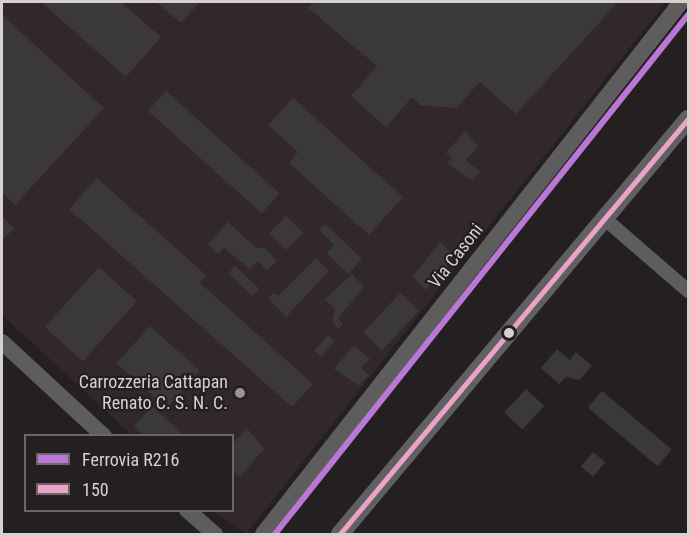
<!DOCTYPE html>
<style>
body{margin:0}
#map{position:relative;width:690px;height:536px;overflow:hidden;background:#242022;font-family:"Roboto Condensed",sans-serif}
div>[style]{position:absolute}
.built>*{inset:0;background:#32272b}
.building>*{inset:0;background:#3b3839;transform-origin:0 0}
.minor>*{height:14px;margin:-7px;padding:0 7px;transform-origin:7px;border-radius:7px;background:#5e5d5e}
.tertiary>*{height:16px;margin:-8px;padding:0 8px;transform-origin:8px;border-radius:8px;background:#5e5d5e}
.secondary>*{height:18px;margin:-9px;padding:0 9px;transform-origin:9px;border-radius:9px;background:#616061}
.bus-1>*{height:4.5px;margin:-2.25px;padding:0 2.25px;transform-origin:2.25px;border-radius:2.25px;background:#e9a2c8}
.rail-1>*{height:6px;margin:-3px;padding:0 3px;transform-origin:3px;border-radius:3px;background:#ba77d6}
.dots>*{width:16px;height:16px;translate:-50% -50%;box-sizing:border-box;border:3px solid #251f21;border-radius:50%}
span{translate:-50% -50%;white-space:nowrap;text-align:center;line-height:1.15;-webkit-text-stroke:4.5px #251f21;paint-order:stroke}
.street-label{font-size:18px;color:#d5d1d2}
.poi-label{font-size:18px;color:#d5d1d2}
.right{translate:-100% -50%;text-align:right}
.frame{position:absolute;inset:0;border:3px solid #d5d1d2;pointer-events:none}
.legend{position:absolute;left:24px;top:434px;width:210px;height:78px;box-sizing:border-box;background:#251f21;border:2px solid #6b6668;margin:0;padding:8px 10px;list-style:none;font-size:18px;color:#d5d1d2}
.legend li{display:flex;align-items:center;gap:12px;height:30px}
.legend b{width:30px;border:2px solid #6b6668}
</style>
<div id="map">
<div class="built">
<i style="clip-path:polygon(2px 2px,666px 2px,246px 534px,214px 511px,232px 510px,232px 436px,132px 435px,2px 315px)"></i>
</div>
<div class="building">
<i style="clip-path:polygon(41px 2px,121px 2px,161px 37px,126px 77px)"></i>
<i style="clip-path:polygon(156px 2px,200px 2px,181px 23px)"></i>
<i style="clip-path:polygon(314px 2px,618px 2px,516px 114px,480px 82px,456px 108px,420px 105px,412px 97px,386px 127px,351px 96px,377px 66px,308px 8px)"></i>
<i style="clip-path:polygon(2px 15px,104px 108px,15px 205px,2px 193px)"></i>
<i style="left:166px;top:91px;width:153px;height:27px;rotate:42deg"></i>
<i style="clip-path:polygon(293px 98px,403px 197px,369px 235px,289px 163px,298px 152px,268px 125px)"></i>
<i style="clip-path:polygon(465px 131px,478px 146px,466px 160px,480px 172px,472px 180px,447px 163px,452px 158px,446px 153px)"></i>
<i style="clip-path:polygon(97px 178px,206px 275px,200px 283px,313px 384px,292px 407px,69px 209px)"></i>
<i style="clip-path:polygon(2px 216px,15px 229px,2px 239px)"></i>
<i style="left:286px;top:216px;width:24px;height:24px;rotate:45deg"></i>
<i style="clip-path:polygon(228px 222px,256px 248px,265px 248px,277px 261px,267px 271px,258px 261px,250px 269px,224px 248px,218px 254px,208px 244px)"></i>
<i style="clip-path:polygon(325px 224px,362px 259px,348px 274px,327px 253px,334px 245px,319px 230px)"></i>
<i style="clip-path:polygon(440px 242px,456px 258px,426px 290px,412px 277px)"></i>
<i style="clip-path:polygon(316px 258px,329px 271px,286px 317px,268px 298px,274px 293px,278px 296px)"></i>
<i style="left:235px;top:266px;width:33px;height:10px;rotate:43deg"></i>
<i style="left:99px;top:267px;width:51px;height:81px;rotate:42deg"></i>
<i style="clip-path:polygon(352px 274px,364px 287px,338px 318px,343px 324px,339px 329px,332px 322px,335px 309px,325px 299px)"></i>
<i style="left:400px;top:293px;width:26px;height:54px;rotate:43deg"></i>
<i style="left:150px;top:326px;width:67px;height:50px;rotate:42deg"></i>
<i style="left:328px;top:335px;width:9px;height:21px;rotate:41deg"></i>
<i style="clip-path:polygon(354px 345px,370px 359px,361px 368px,369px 375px,359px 386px,334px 369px)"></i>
<i style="clip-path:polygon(557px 349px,570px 360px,576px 352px,592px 366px,579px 380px,566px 377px,559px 384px,541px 368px)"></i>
<i style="left:526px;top:389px;width:25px;height:32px;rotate:43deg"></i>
<i style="left:602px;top:391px;width:91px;height:22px;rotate:40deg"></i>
<i style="clip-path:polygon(152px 406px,185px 436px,145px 436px,134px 426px)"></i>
<i style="clip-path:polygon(247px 428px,264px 449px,240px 477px,232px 470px,232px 445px)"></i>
<i style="left:593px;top:452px;width:16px;height:19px;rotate:40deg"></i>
</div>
<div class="minor">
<i style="left:605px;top:219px;width:110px;rotate:40.9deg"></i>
</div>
<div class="tertiary">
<i style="left:2px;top:342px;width:139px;rotate:42.7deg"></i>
<i style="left:187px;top:510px;width:37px;rotate:41deg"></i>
<i style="left:263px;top:534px;width:677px;rotate:-51.84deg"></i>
</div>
<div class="secondary">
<i style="left:340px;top:534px;width:542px;rotate:-50.02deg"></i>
</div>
<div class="bus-1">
<i style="left:340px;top:534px;width:542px;rotate:-50.02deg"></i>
</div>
<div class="rail-1">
<i style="left:275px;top:534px;width:663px;rotate:-51.49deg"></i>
</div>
<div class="dots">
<i style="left:509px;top:333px;background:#d5d1d2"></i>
<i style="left:240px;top:393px;background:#979394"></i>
</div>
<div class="street-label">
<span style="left:456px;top:256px;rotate:-52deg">Via Casoni</span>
</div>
<div class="poi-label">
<span class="right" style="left:228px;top:393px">Carrozzeria Cattapan<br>Renato C. S. N. C.</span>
</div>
<div class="frame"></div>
<ul class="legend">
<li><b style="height:8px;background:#ba77d6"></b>Ferrovia R216</li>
<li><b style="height:8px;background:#e9a2c8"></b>150</li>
</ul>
</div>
